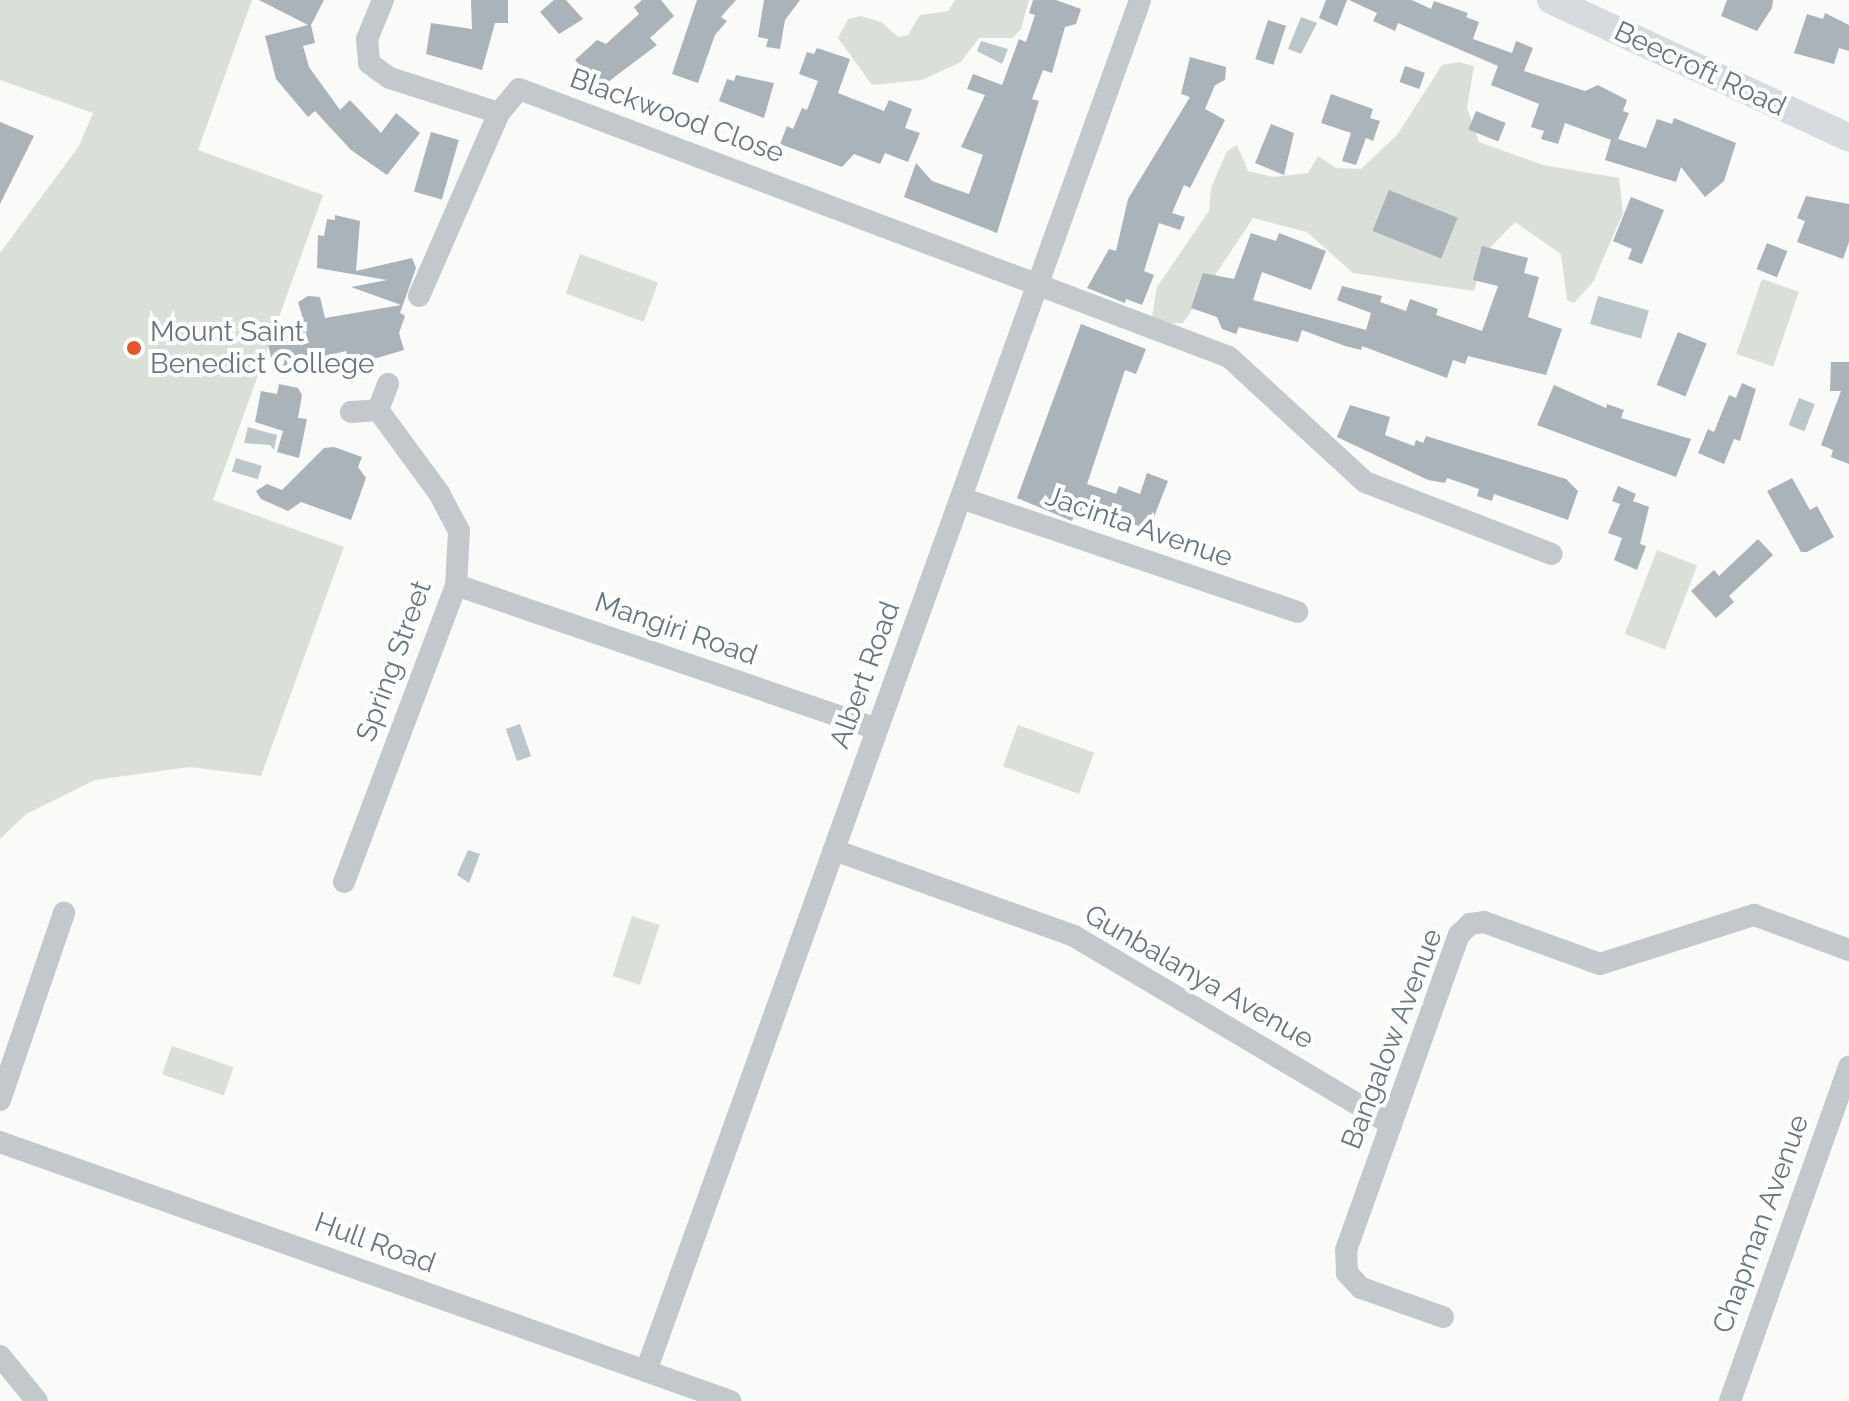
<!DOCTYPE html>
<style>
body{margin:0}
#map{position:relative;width:1849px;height:1401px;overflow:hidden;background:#fafaf8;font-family:Raleway,sans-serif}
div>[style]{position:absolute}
.green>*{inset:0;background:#dadfd7;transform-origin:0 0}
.water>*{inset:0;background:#bbc7cb;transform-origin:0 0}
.building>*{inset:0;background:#aab3b9;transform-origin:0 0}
.minor>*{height:22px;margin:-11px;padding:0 11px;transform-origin:11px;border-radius:11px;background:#c3c8cc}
.major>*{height:28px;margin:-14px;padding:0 14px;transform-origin:14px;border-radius:14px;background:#d6dbdf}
.dots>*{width:22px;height:22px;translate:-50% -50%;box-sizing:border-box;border:4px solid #fff;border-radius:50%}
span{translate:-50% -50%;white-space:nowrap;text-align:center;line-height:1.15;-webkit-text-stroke:8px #fff;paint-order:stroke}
.street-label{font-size:28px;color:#657683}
.poi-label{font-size:28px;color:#657683}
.left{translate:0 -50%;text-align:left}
</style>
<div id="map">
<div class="green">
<i style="clip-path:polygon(0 0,252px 0,198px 150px,323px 195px,213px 500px,344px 547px,261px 776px,190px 767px,95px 780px,26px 814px,0 839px,0 253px,79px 146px,93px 113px,0 80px)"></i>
<i style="clip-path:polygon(955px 0,1029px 0,1021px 29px,1012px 38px,979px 38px,961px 62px,922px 80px,872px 85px,838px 38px,848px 19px,861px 16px,881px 22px,898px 37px,908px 35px,920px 15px,948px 11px)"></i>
<i style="clip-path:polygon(1459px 62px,1474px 66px,1467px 108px,1479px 142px,1543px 165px,1619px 178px,1623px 213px,1593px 282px,1574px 303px,1567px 300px,1561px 254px,1515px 222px,1485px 253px,1474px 291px,1353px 273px,1307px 232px,1253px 218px,1183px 323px,1164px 324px,1152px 316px,1157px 287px,1209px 211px,1211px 188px,1227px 151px,1237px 145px,1248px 171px,1273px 177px,1308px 173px,1318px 156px,1336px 168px,1361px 169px,1397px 135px,1442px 65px)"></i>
<i style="left:580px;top:254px;width:83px;height:42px;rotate:20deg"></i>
<i style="left:1762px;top:279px;width:39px;height:79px;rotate:19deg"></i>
<i style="left:1657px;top:550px;width:43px;height:90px;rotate:21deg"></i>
<i style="left:1018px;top:725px;width:81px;height:44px;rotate:20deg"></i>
<i style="left:632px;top:916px;width:29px;height:63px;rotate:18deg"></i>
<i style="left:172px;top:1046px;width:65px;height:30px;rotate:19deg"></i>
</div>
<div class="water">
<i style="clip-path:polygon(1301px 17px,1317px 23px,1301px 54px,1288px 49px)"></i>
<i style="clip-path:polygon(981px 41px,1008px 49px,1002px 64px,977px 51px)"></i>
<i style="left:1598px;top:296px;width:53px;height:29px;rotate:16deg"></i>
<i style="left:1799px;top:398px;width:17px;height:29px;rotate:21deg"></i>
<i style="clip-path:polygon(248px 427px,277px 435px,274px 450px,270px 445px,244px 443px)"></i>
<i style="left:236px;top:458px;width:27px;height:14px;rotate:17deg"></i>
<i style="left:520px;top:724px;width:34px;height:15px;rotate:71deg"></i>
<i style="clip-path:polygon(468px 850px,480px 854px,469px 883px,457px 875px)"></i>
</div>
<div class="building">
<i style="clip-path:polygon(259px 0,324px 0,311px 25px,315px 43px,303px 46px,309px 67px,340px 110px,350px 100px,381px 133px,396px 113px,420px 133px,387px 175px,351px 150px,315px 111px,308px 117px,276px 79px,265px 36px,308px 25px)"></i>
<i style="clip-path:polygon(471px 0,508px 0,508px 23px,495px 23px,482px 70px,426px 54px,431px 23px,472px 29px)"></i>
<i style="clip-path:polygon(554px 0,566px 0,583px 19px,559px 34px,540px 12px)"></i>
<i style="clip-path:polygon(642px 0,661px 0,674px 16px,650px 38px,657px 45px,600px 88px,575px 60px,597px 40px,606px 44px,639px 14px,634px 7px)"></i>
<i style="clip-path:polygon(697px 0,736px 0,721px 17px,727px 21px,715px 35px,698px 83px,672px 74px)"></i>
<i style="clip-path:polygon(764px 0,800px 0,785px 20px,780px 49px,766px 47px,768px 39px,758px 37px)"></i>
<i style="clip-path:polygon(1033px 0,1056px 0,1081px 9px,1076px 24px,1065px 27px,1052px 73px,1043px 70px,1032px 99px,1039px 101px,997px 233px,904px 197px,916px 163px,932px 181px,969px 194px,983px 155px,961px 147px,985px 95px,967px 89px,973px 74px,1002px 85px,1019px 39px,1026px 42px,1035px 15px,1029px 13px)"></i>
<i style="clip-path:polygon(1326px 0,1347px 0,1337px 26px,1319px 18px)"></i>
<i style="clip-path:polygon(1349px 0,1412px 0,1431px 9px,1434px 1px,1468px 13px,1466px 17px,1479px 22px,1473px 39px,1512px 53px,1516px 41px,1533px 48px,1524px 71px,1585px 91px,1598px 85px,1627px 100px,1623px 111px,1629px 113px,1618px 139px,1646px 148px,1657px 119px,1672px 124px,1674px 118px,1736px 143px,1724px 181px,1705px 197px,1681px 167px,1676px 182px,1605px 160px,1611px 140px,1565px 123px,1558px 144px,1541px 139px,1544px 131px,1531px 127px,1539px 104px,1491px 85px,1498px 66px,1398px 23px,1395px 31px,1373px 21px,1377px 13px)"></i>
<i style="clip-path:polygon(1727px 0,1773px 0,1772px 8px,1757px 31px,1721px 16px)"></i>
<i style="clip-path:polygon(1825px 13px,1849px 25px,1849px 51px,1839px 48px,1834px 64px,1794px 53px,1807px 14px,1823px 19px)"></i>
<i style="left:1268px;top:20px;width:19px;height:41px;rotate:18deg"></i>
<i style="clip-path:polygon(817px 48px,850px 59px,838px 93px,884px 111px,889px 100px,912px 109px,905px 128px,920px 133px,908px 162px,885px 153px,880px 164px,854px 154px,842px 167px,780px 144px,787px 126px,793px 129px,802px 108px,807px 110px,818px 81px,799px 74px,807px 52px,814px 54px)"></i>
<i style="clip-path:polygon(1190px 57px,1226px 67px,1225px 80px,1215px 85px,1205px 109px,1225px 120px,1190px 188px,1184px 185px,1172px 213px,1185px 217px,1180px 230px,1159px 223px,1144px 271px,1154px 275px,1142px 305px,1126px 299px,1125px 303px,1087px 288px,1109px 249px,1116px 251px,1128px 199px,1190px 97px,1181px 94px)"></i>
<i style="left:1405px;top:66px;width:21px;height:17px;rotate:19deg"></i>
<i style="clip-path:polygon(736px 75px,774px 83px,764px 118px,719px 101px,727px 79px,734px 81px)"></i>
<i style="clip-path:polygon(1331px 94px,1373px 109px,1370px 118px,1380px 121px,1373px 141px,1366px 138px,1356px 165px,1342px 161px,1351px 133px,1321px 123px)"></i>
<i style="left:1476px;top:111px;width:32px;height:20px;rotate:22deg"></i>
<i style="clip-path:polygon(0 122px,34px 136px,0 204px)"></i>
<i style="clip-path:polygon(1271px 124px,1294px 133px,1284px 175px,1255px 163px)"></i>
<i style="left:431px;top:132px;width:29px;height:62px;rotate:16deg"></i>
<i style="left:1389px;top:190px;width:74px;height:44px;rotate:22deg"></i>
<i style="clip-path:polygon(1806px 196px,1849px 204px,1849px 242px,1843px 259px,1797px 242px,1805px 221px,1797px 218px)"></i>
<i style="clip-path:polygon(1631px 197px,1664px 210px,1642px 264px,1628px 259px,1632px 249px,1613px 241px)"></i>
<i style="clip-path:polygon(335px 215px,360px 221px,356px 271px,412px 258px,416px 268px,400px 313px,405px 316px,399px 333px,404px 350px,350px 366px,346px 351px,283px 366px,285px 358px,272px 361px,266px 336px,305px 326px,298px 302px,308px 296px,320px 297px,325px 318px,401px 305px,351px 287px,387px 280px,317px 268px,318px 235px,324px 236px,327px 219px,335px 220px)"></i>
<i style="clip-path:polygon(1251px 233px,1276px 241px,1279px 233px,1326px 251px,1311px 290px,1262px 272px,1253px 300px,1366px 330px,1371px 313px,1337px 300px,1342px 286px,1382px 296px,1380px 302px,1406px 311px,1410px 299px,1438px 309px,1436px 315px,1482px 331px,1498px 286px,1473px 280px,1482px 246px,1528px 258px,1524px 273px,1539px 277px,1528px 317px,1562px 329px,1546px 375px,1468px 356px,1465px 364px,1453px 360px,1447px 378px,1362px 346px,1361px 350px,1345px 346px,1302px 330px,1298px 342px,1239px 327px,1236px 334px,1222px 329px,1217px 317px,1191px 308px,1203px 273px,1234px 279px)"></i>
<i style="left:1767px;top:243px;width:22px;height:28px;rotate:22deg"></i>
<i style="clip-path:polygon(1081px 324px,1146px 349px,1136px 374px,1125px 370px,1087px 484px,1116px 494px,1119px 486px,1140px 494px,1147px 473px,1168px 481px,1149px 530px,1096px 510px,1093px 519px,1075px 513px,1072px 521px,1017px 498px)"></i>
<i style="left:1678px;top:332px;width:31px;height:57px;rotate:22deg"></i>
<i style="clip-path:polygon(1831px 362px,1849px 362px,1849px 464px,1831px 457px,1833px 450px,1821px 445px,1841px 391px,1830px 391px)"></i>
<i style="clip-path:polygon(1742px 383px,1756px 389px,1740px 441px,1734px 439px,1724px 464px,1698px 453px,1708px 429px,1714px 432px,1729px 395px,1736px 398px)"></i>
<i style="clip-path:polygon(279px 384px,298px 388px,302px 395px,298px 418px,307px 419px,299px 458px,277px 452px,283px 431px,255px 422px,261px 391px,277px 394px)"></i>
<i style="clip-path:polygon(1554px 385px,1606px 408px,1607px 404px,1624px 410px,1621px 418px,1691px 439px,1676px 477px,1537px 425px)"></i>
<i style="clip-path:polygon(1350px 405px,1390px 417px,1385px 435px,1414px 446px,1416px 440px,1423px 443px,1426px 436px,1566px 479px,1578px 491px,1568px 520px,1494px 494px,1492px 501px,1477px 496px,1479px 489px,1447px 478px,1445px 483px,1428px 480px,1337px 437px)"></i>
<i style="clip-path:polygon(334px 447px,362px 457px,358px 467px,366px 478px,351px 520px,301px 502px,288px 511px,261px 499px,256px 491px,267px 484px,282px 490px,324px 448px)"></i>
<i style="clip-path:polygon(1792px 478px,1810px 510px,1817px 506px,1834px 537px,1807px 552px,1801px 552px,1767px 491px)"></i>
<i style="clip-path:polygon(1618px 486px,1636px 494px,1633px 501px,1649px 507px,1640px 544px,1646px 546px,1637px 570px,1614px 560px,1622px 538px,1608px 533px,1620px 504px,1612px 501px)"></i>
<i style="clip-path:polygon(1758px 539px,1773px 555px,1729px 596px,1734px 602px,1716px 618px,1691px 591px,1714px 570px,1719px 576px)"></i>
</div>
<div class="minor">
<i style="left:383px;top:0;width:42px;rotate:112.3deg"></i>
<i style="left:367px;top:39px;width:24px;rotate:85deg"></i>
<i style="left:369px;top:63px;width:26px;rotate:36deg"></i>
<i style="left:390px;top:78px;width:114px;rotate:17.8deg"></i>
<i style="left:499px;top:113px;width:31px;rotate:-50deg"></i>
<i style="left:519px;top:89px;width:759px;rotate:20.68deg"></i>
<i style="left:1229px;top:357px;width:185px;rotate:42.6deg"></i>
<i style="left:1365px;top:482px;width:200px;rotate:21.1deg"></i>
<i style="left:419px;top:296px;width:200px;rotate:-66.4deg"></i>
<i style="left:351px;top:412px;width:27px;rotate:-4deg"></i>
<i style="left:961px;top:498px;width:355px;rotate:18.7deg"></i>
<i style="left:456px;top:585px;width:445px;rotate:18.9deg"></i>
<i style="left:834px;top:850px;width:255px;rotate:19.7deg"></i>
<i style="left:1074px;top:936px;width:369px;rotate:30.7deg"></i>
<i style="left:344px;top:882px;width:317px;rotate:-69.3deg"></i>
<i style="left:456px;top:585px;width:54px;rotate:-86.8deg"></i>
<i style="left:459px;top:531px;width:43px;rotate:-117.8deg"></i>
<i style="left:439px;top:493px;width:103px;rotate:-126.3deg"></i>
<i style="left:378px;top:410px;width:28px;rotate:-69deg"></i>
<i style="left:0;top:1100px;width:198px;rotate:-71.1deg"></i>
<i style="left:0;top:1142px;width:775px;rotate:19.53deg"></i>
<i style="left:1443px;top:1317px;width:87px;rotate:-160.5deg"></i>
<i style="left:1361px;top:1288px;width:21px;rotate:-133deg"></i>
<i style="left:1347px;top:1273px;width:23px;rotate:-92deg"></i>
<i style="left:1346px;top:1250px;width:335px;rotate:-70.3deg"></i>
<i style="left:1459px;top:935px;width:16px;rotate:-45deg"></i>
<i style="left:1470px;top:924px;width:14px;rotate:-8deg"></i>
<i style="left:1484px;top:922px;width:123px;rotate:19.9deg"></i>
<i style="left:1600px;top:964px;width:162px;rotate:-17.7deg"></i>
<i style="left:1754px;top:915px;width:101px;rotate:20.2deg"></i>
<i style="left:0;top:1356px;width:58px;rotate:50.6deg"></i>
<i style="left:646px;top:1371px;width:1457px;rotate:-70.18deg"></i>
<i style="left:1730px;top:1401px;width:355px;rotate:-70.4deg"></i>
</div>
<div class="major">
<i style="left:1551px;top:0;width:328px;rotate:24.8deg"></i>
</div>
<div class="dots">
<i style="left:134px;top:348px;background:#e4572e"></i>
</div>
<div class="street-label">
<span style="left:1700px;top:69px;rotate:25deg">Beecroft Road</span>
<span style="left:677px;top:116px;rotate:20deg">Blackwood Close</span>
<span style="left:1139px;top:527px;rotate:19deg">Jacinta Avenue</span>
<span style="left:676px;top:629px;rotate:19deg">Mangiri Road</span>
<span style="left:394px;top:661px;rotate:-70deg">Spring Street</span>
<span style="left:865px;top:675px;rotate:-70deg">Albert Road</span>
<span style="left:1199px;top:977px;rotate:30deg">Gunbalanya Avenue</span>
<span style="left:1392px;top:1039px;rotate:-69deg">Bangalow Avenue</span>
<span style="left:1761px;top:1224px;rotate:-70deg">Chapman Avenue</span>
<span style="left:375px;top:1243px;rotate:20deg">Hull Road</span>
</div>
<div class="poi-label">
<span class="left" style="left:150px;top:348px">Mount Saint<br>Benedict College</span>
</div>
</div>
